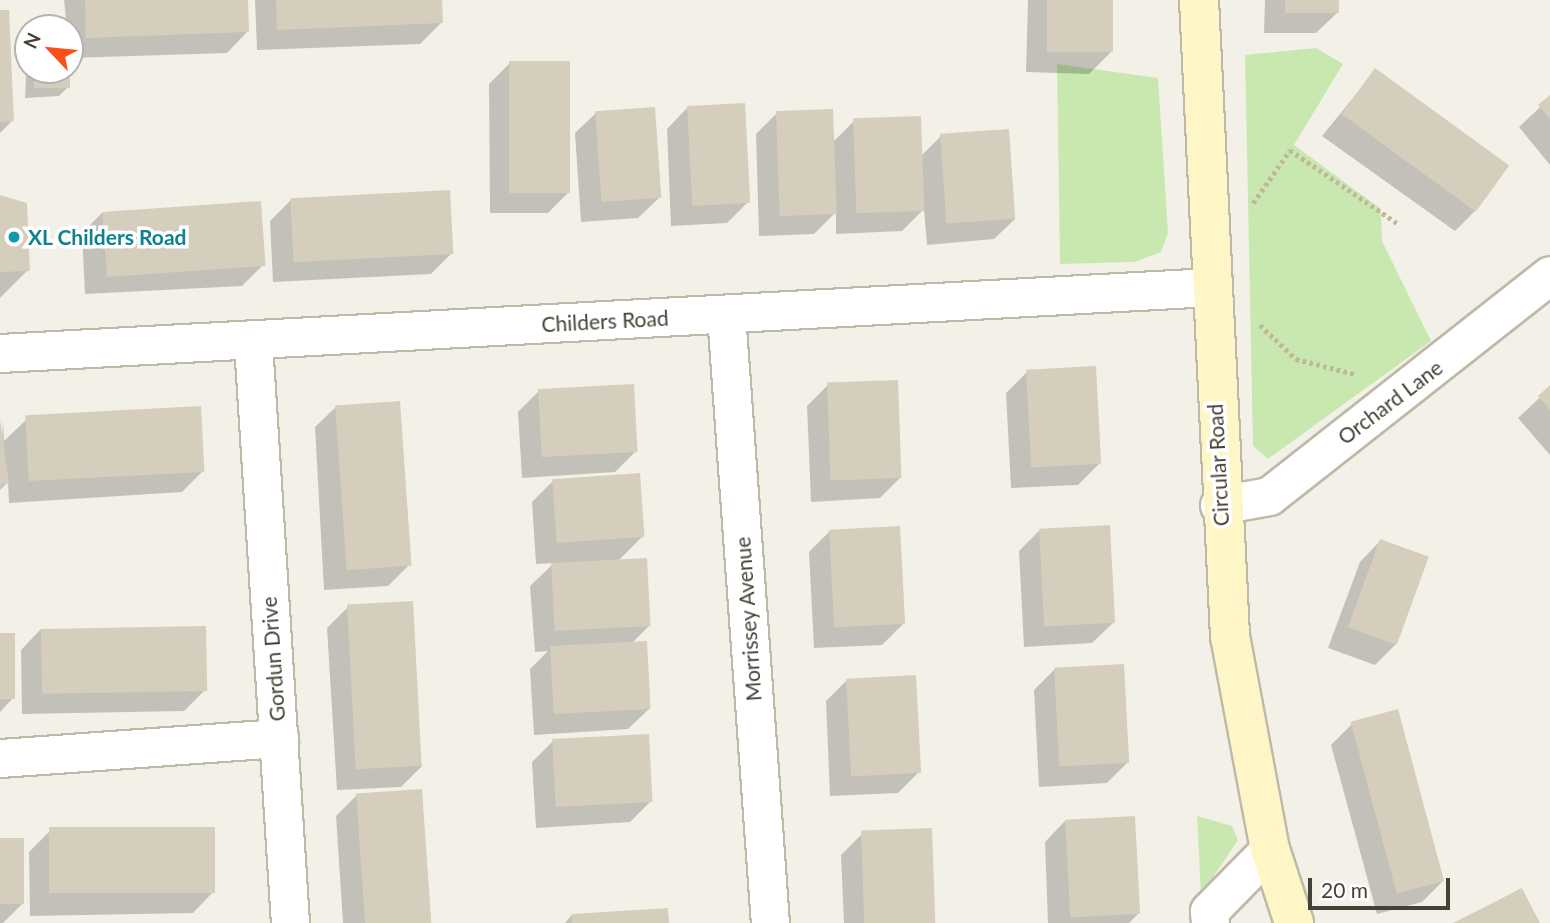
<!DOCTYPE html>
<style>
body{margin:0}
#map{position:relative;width:1550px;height:923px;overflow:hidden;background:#f3f1e7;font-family:Lato,sans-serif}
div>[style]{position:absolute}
.green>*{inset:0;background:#c9e8af}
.shadow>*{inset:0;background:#0003}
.building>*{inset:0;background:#d5cebc;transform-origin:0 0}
.path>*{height:4.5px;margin-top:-2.25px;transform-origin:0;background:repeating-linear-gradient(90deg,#c0b79a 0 3.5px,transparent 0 7px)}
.roads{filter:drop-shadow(2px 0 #bfb9a9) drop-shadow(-2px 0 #bfb9a9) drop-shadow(0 2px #bfb9a9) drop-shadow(0 -2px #bfb9a9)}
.street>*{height:37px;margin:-18.5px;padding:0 18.5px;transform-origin:18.5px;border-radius:18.5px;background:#fff}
.secondary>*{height:38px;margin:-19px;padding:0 19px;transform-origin:19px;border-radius:19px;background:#fef6c6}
.dots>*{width:19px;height:19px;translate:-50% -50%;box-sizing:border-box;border:4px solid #fff;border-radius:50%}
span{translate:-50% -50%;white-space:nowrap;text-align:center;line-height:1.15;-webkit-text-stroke:7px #fff;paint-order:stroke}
.culture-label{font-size:21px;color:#0d838f;font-weight:700}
.left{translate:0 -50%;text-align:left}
.street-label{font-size:21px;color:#464136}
.north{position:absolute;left:14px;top:14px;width:70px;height:70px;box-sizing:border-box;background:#fff;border:2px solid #b5b3af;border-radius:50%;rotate:296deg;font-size:19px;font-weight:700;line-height:28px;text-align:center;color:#464136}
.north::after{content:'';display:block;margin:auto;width:24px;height:32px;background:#f95018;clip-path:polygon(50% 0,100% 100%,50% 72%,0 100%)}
.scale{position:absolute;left:1308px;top:878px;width:142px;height:32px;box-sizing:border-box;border:4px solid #464136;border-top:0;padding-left:9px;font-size:21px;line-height:24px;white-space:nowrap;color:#464136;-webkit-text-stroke:5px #fff;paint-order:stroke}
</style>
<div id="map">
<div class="green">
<i style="clip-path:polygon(1316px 48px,1343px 64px,1294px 145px,1381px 209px,1382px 241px,1431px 341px,1268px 459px,1253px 446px,1245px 55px)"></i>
<i style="clip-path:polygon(1057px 64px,1158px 78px,1168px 233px,1161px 252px,1134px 262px,1060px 264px)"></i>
<i style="clip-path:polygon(1197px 816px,1232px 826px,1238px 840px,1201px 895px)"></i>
</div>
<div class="shadow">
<i style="clip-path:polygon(64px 0,247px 0,247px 32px,227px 53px,70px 58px)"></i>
<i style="clip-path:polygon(255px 0,440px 0,441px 23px,420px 44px,257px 50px)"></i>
<i style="clip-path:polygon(1028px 0,1112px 0,1110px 53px,1089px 74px,1026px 72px)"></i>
<i style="clip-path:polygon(1265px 0,1337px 0,1337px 13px,1316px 33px,1264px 33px)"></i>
<i style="clip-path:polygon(0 12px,12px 121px,0 133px)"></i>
<i style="clip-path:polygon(28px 38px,28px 70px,69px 70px,69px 86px,59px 96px,25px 98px)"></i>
<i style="clip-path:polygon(510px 63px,569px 192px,548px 213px,490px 213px,489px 84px)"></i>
<i style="clip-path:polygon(1375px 71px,1476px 210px,1455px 231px,1322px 136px)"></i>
<i style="clip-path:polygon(1550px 98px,1550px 165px,1519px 127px)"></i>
<i style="clip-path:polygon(687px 108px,748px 202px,727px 223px,671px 226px,667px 129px)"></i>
<i style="clip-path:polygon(596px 113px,659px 198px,638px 218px,581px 222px,575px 133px)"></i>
<i style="clip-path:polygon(777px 113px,832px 143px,853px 122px,921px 156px,941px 136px,1015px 219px,994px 239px,927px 245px,924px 209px,902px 231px,836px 234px,836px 212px,814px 234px,759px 236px,756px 134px)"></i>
<i style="clip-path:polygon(0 197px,28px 270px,0 298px)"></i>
<i style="clip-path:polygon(291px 200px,452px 253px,431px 274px,273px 282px,270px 221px)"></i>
<i style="clip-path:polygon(103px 212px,263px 265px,242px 286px,85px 294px,82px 233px)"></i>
<i style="clip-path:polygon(1027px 372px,1099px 464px,1078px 485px,1011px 488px,1006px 393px)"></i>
<i style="clip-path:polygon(828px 385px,901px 477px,880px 498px,811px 502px,807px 406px)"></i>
<i style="clip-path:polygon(1550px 388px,1550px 455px,1518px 418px)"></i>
<i style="clip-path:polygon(539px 391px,636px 451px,615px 472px,522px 478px,518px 412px)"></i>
<i style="clip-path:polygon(336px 407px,409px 565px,388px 586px,324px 590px,315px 427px)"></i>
<i style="clip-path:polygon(3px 420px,4px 441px,26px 420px,203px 471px,182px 492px,9px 503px,8px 482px,0 490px)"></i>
<i style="clip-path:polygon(553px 481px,642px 537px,618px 561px,650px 625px,631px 644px,649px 709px,628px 729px,534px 735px,530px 669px,548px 651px,535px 652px,530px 586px,554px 563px,536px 564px,532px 502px)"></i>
<i style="clip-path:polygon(1040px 530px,1113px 623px,1092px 643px,1024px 647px,1019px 551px)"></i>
<i style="clip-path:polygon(830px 531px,903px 624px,882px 645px,814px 648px,809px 552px)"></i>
<i style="clip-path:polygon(1380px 541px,1396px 644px,1375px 665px,1328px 648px,1360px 562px)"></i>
<i style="clip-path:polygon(348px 607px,422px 766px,401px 787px,337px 790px,327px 628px)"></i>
<i style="clip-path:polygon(41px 629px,205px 690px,184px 711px,22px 714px,21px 650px)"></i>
<i style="clip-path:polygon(0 635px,13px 698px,0 712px)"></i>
<i style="clip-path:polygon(1055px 669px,1128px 762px,1107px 783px,1039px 787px,1034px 690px)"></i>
<i style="clip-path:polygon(847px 680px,919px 772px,898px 793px,830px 796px,826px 701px)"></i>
<i style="clip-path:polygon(1352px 724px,1443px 881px,1422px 902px,1377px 914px,1331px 745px)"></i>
<i style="clip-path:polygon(553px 741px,651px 801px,630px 822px,536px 828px,532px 762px)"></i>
<i style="clip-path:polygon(357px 795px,429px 923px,343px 923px,336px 816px)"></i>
<i style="clip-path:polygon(1065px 821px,1138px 914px,1129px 923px,1048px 923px,1045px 842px)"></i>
<i style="clip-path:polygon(50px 831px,213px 892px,193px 913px,30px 916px,29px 852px)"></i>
<i style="clip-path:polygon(862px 834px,934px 923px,844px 923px,841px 855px)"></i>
<i style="clip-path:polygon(0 840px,22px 904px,3px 923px,0 923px)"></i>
<i style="clip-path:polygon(572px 915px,667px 923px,565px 923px)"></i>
</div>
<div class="building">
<i style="clip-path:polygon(85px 0,248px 0,249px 32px,86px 38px)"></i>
<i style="clip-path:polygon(276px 0,442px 0,443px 23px,277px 30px)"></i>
<i style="left:1047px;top:0;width:66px;height:52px"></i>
<i style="left:1285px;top:0;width:54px;height:13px"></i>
<i style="clip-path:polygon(0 10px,9px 10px,14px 121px,0 122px)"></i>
<i style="left:570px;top:61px;width:132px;height:61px;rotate:90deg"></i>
<i style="left:1375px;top:68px;width:166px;height:57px;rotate:36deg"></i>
<i style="left:34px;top:70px;width:36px;height:18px"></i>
<i style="clip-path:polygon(1550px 95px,1550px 119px,1538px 105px)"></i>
<i style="left:745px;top:103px;width:100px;height:58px;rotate:87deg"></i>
<i style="left:655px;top:107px;width:91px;height:60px;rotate:86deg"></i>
<i style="left:833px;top:109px;width:105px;height:57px;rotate:88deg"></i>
<i style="left:921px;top:116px;width:95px;height:68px;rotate:88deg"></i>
<i style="left:1009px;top:129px;width:90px;height:69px;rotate:86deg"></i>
<i style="left:450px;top:190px;width:64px;height:160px;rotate:87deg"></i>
<i style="clip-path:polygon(0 195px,27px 203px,30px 271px,0 272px)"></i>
<i style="left:261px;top:201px;width:65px;height:159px;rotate:86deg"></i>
<i style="left:1096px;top:366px;width:98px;height:70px;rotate:87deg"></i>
<i style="left:898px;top:380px;width:98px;height:71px;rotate:88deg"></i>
<i style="left:634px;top:384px;width:68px;height:96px;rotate:87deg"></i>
<i style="clip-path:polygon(1550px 385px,1550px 410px,1538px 396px)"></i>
<i style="left:400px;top:401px;width:165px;height:65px;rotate:86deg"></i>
<i style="left:201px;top:406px;width:66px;height:176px;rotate:87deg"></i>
<i style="clip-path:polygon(0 419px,9px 484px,0 484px)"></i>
<i style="left:640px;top:473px;width:64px;height:88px;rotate:86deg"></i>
<i style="left:1110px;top:525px;width:98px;height:71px;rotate:87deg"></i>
<i style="left:900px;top:526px;width:98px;height:71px;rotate:87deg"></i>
<i style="left:1380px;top:539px;width:52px;height:94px;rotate:20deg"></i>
<i style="left:647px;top:558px;width:68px;height:96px;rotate:87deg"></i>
<i style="left:413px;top:601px;width:165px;height:66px;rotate:87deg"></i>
<i style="left:206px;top:626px;width:65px;height:165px;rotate:89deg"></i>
<i style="left:0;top:633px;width:15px;height:66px"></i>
<i style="left:647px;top:641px;width:68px;height:97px;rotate:87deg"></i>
<i style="left:1124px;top:664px;width:99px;height:70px;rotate:87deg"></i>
<i style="left:916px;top:675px;width:98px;height:70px;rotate:87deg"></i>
<i style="left:1398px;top:709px;width:178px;height:49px;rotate:75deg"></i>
<i style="left:649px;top:734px;width:68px;height:97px;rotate:87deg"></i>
<i style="left:422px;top:789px;width:134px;height:66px;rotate:86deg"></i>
<i style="left:1135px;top:816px;width:98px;height:70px;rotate:87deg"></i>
<i style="left:215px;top:827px;width:66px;height:166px;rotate:90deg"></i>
<i style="left:932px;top:828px;width:95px;height:71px;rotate:88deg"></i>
<i style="left:24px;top:838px;width:66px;height:24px;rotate:90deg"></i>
<i style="clip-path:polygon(1522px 888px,1540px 923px,1453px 923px)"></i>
<i style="clip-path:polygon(668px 908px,669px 923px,572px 923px,572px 914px)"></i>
</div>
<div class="path">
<i style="left:1253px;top:203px;width:65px;rotate:-55.1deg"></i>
<i style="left:1290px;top:150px;width:130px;rotate:34.3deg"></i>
<i style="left:1260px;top:325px;width:50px;rotate:43.4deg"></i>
<i style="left:1296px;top:359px;width:61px;rotate:14.3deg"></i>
</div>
<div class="roads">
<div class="street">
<i style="left:726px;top:314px;width:611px;rotate:85.87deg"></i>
<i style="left:253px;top:343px;width:581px;rotate:86.35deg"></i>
<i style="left:0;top:353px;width:1211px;rotate:-3.12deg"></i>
<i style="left:1219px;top:505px;width:51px;rotate:-10.2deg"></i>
<i style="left:1269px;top:496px;width:357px;rotate:-38.2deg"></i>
<i style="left:0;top:758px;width:280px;rotate:-4.1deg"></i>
<i style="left:1210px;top:923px;width:12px;rotate:-95deg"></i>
<i style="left:1209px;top:911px;width:87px;rotate:-45.5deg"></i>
</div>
<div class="secondary">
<i style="left:1199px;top:0;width:637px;rotate:87.21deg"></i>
<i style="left:1230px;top:636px;width:217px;rotate:79.4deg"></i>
<i style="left:1270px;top:849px;width:78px;rotate:72deg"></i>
</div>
</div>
<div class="dots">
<i style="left:14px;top:237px;background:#0f9aa8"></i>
</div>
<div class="culture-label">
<span class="left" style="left:28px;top:237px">XL Childers Road</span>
</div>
<div class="street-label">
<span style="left:605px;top:321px;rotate:-3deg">Childers Road</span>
<span style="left:1390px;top:402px;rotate:-37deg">Orchard Lane</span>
<span style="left:1218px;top:465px;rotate:-93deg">Circular Road</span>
<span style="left:748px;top:619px;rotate:-94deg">Morrissey Avenue</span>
<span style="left:273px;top:659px;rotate:-94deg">Gordun Drive</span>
</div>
<div class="north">N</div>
<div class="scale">20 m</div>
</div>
